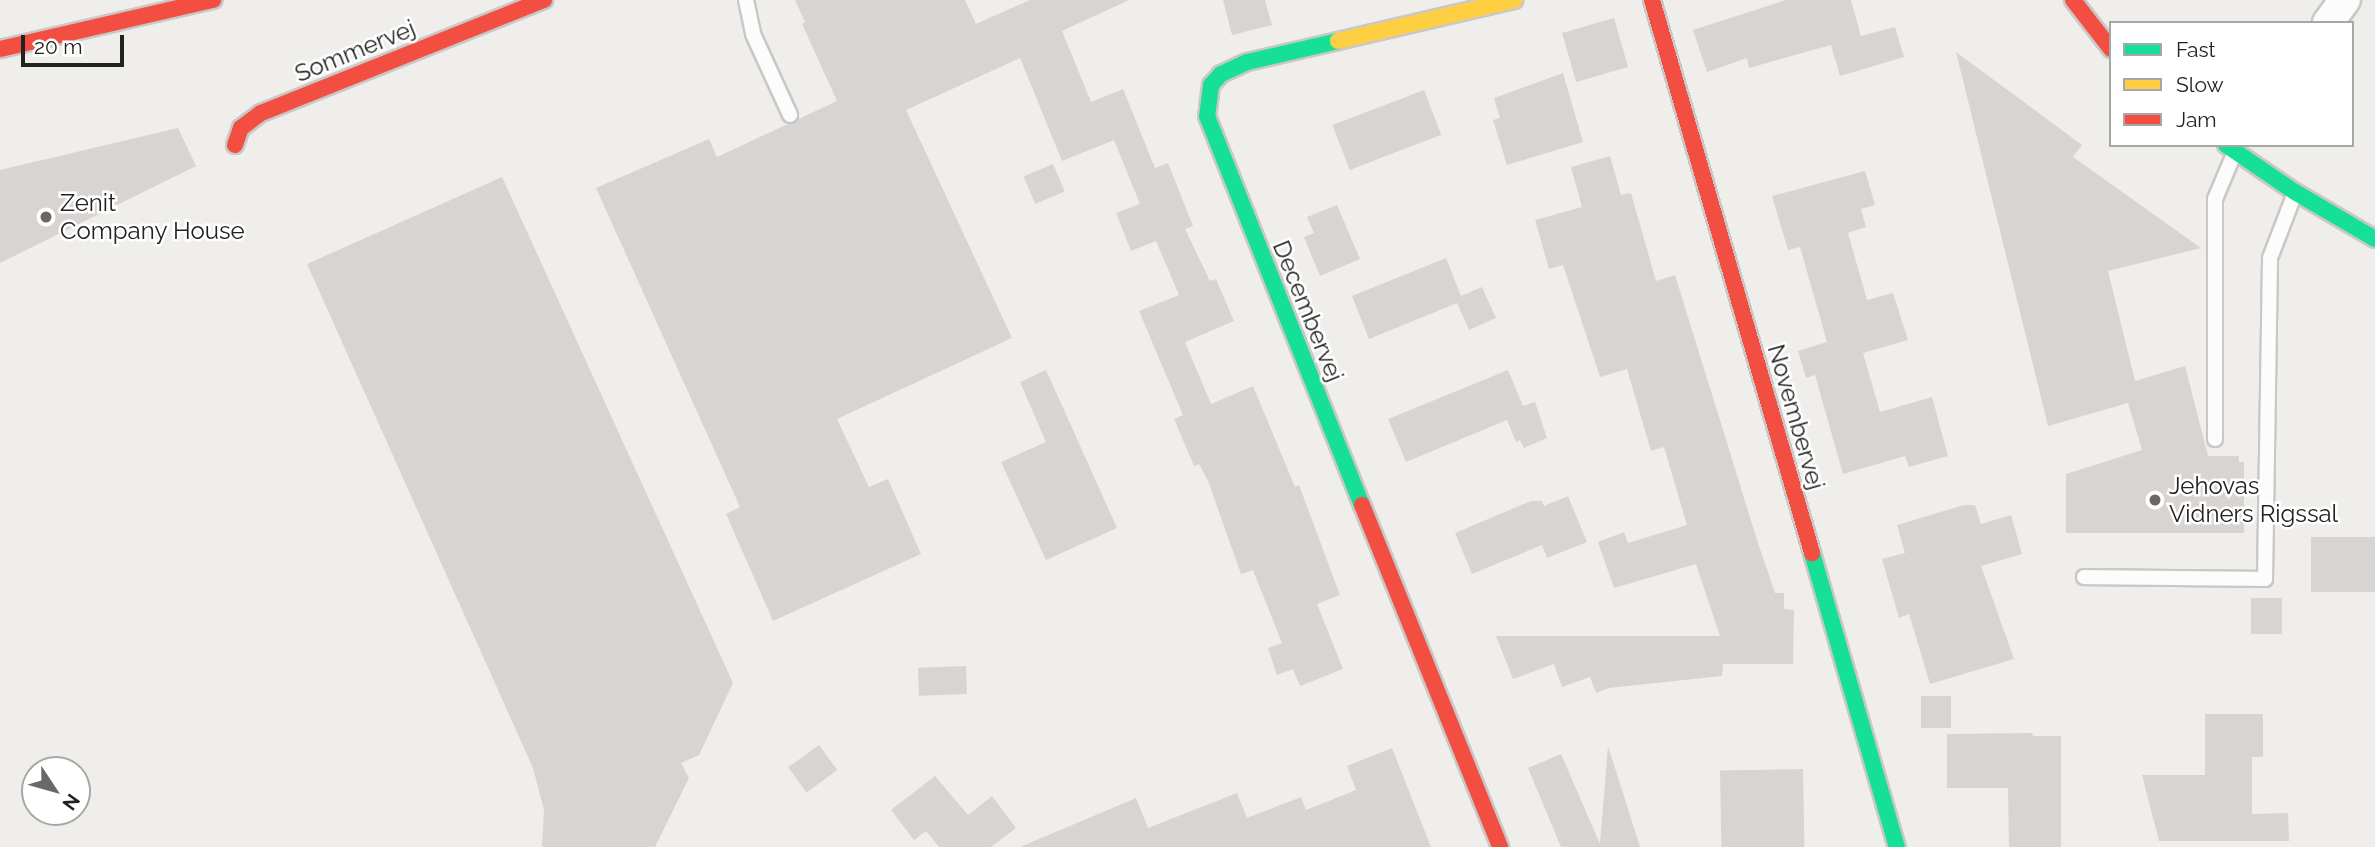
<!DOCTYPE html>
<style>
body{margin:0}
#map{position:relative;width:2375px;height:847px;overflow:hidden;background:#f0eeeb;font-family:Raleway,sans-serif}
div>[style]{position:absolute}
.building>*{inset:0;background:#d7d4d2;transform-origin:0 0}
.roads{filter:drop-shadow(2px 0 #c9c8c7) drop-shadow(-2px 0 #c9c8c7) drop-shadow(0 2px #c9c8c7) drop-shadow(0 -2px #c9c8c7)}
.lane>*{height:14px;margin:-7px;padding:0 7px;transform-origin:7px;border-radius:7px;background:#fdfcfc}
.street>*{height:30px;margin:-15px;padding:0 15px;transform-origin:15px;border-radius:15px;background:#fdfcfc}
.fast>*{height:16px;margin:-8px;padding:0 8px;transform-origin:8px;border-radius:8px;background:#16e098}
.slow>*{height:16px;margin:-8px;padding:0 8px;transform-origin:8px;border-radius:8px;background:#ffcf43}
.jam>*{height:16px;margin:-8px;padding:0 8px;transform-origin:8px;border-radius:8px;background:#f24e42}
.dots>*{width:19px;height:19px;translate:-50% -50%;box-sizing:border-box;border:4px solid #fff;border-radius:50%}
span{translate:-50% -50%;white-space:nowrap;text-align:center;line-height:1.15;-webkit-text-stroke:5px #fff;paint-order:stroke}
.street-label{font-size:24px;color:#222}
.poi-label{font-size:24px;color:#222}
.left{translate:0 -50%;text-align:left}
.legend{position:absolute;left:2109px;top:21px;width:245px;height:126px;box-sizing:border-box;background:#fff;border:2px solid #a7a7a7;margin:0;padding:9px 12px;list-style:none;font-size:21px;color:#222}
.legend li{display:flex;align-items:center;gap:14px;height:35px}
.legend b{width:35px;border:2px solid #a7a7a7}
.north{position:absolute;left:21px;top:756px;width:70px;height:70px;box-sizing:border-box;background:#fff;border:2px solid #a7a7a7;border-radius:50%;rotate:126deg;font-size:19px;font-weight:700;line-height:28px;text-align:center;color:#222}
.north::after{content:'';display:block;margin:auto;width:24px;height:32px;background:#6a6968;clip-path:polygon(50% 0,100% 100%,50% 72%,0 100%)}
.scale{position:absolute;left:21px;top:35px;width:103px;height:32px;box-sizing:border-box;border:4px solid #222;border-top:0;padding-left:9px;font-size:21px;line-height:24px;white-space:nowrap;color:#222;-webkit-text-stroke:5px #fff;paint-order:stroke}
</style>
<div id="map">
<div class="building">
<i style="clip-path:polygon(795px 0,965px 0,976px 24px,1030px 0,1129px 0,1062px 31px,1091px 102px,1123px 89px,1155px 168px,1168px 163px,1193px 226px,1185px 229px,1210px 281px,1216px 279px,1234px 321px,1185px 342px,1211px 404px,1253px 386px,1295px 487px,1299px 485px,1340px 595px,1317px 604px,1343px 669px,1300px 686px,1293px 669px,1277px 675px,1268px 648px,1282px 643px,1253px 570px,1241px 574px,1208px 481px,1199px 464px,1194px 466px,1174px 419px,1183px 415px,1139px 311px,1179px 295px,1156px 241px,1131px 251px,1116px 213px,1140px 204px,1114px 140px,1062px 161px,1020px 58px,906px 110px,1012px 338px,837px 419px,869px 487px,888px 479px,921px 554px,773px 621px,726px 514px,740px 507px,596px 188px,709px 139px,717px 157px,837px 101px,802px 24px,805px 22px)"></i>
<i style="clip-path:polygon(1223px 0,1265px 0,1272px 25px,1232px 35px)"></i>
<i style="clip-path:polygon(1786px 0,1851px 0,1861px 36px,1895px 27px,1904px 57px,1840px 76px,1831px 45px,1749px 68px,1747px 58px,1707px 72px,1693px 30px)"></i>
<i style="left:1614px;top:18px;width:51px;height:54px;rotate:74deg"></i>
<i style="clip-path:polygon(1956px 52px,2082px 145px,2073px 157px,2201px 248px,2108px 271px,2135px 381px,2185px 366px,2208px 456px,2239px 456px,2239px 462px,2244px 462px,2244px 533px,2066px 533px,2066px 474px,2142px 450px,2128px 403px,2048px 426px)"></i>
<i style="clip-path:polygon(1563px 73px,1583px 142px,1507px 165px,1493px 120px,1500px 118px,1494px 98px)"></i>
<i style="left:1424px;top:90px;width:48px;height:98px;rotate:69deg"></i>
<i style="clip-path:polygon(178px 128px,196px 166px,0 263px,0 170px)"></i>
<i style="clip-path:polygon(1610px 156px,1621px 195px,1631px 193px,1656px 281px,1675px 275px,1758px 543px,1775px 593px,1784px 593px,1784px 609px,1794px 610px,1793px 664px,1723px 664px,1722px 676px,1609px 688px,1596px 693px,1590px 677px,1562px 687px,1554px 664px,1513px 679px,1496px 636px,1720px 636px,1696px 564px,1614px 588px,1598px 542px,1624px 532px,1628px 543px,1687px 525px,1664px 447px,1651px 451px,1627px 369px,1600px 377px,1563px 265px,1549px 269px,1535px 220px,1582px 207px,1571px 167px)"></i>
<i style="left:1053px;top:164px;width:30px;height:32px;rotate:67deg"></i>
<i style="clip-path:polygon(1865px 171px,1875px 205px,1861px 209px,1866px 227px,1848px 233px,1867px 300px,1893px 293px,1908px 340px,1863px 353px,1880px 412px,1932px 397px,1948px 456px,1909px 467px,1905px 456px,1843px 474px,1815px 375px,1806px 378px,1798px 351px,1827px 342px,1800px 247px,1788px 250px,1772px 196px)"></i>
<i style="clip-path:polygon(502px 177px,733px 683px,699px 755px,681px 763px,689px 778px,655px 847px,542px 847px,544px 810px,533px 768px,307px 264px)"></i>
<i style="clip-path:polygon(1337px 205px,1360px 259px,1320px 276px,1304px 237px,1314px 233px,1307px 217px)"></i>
<i style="clip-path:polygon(1446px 258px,1461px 296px,1482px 287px,1496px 318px,1469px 330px,1457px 303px,1369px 339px,1352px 296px)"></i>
<i style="clip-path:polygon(1046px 370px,1117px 528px,1046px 560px,1001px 462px,1046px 442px,1020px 382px)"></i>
<i style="clip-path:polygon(1508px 370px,1523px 406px,1535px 402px,1547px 438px,1524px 448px,1520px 440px,1516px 442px,1507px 420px,1406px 462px,1388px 419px)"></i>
<i style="clip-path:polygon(1568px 496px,1587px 542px,1547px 558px,1542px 545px,1472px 574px,1455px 533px,1531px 501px,1542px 501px,1544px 506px)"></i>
<i style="clip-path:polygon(1964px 505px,1975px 505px,1981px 524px,2011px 515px,2022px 554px,1981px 566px,2014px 659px,1930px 684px,1909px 614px,1899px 618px,1882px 559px,1905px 553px,1897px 525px)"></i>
<i style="left:2311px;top:537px;width:64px;height:55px"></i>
<i style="left:2251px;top:598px;width:31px;height:36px"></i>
<i style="left:966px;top:666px;width:28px;height:48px;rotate:88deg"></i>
<i style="left:1921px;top:696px;width:30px;height:32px"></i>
<i style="clip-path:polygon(2205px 714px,2263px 714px,2263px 757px,2252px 757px,2252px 814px,2288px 813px,2289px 841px,2159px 841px,2142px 775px,2205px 775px)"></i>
<i style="clip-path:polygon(2032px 733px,2033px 736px,2061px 736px,2061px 847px,2009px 847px,2008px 788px,1947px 788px,1947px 734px)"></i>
<i style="left:819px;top:745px;width:31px;height:38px;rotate:54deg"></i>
<i style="clip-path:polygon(1608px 746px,1640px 847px,1561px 847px,1528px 768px,1561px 754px,1600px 844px)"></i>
<i style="clip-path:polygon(1392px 748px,1431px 847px,1020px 847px,1136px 798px,1148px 828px,1237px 793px,1247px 818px,1301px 797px,1306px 810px,1356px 790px,1347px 766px)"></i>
<i style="left:1803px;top:769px;width:78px;height:83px;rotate:89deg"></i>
<i style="clip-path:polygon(935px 776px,968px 815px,992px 796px,1016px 828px,991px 847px,939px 847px,926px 831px,914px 840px,891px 810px)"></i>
</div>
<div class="roads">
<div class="lane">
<i style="left:746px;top:0;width:35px;rotate:78deg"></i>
<i style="left:753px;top:34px;width:89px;rotate:65.4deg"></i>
<i style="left:2215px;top:439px;width:240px;rotate:-90deg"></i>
<i style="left:2215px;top:199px;width:49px;rotate:-67.1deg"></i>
<i style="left:2084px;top:577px;width:181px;rotate:0.6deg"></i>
<i style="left:2265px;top:579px;width:321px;rotate:-89.1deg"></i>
<i style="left:2270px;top:258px;width:70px;rotate:-69deg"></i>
</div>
<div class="street">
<i style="left:2328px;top:23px;width:29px;rotate:-54deg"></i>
</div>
<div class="fast">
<i style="left:1338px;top:41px;width:93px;rotate:167deg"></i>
<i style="left:1247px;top:62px;width:29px;rotate:155deg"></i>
<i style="left:1221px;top:74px;width:15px;rotate:132deg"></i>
<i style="left:1211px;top:85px;width:31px;rotate:97deg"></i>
<i style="left:1207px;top:116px;width:419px;rotate:68.3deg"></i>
<i style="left:2226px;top:145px;width:83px;rotate:34.3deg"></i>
<i style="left:2295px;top:192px;width:93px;rotate:30.4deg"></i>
<i style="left:1812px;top:553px;width:306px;rotate:73.9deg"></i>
</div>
<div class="slow">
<i style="left:1338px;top:41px;width:181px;rotate:-13.1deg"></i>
</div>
<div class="jam">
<i style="left:1652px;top:0;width:576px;rotate:73.86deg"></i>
<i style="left:2073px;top:0;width:62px;rotate:52.2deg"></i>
<i style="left:0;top:49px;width:219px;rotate:-13deg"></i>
<i style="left:235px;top:145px;width:18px;rotate:-71deg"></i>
<i style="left:241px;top:128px;width:25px;rotate:-37deg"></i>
<i style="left:261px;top:113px;width:305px;rotate:-21.8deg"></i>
<i style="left:1362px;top:505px;width:369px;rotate:68deg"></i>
</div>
</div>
<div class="dots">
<i style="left:46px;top:217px;background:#6a6968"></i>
<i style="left:2155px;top:500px;background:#6a6968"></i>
</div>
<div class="street-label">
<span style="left:355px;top:51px;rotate:-22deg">Sommervej</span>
<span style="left:1308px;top:311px;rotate:68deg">Decembervej</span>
<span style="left:1796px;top:417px;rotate:74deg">Novembervej</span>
</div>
<div class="poi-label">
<span class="left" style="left:60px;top:217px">Zenit<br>Company House</span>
<span class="left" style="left:2169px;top:500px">Jehovas<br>Vidners Rigssal</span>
</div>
<ul class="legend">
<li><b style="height:9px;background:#16e098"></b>Fast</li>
<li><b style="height:9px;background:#ffcf43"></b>Slow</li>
<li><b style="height:9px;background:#f24e42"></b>Jam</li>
</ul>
<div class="north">N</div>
<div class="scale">20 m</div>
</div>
